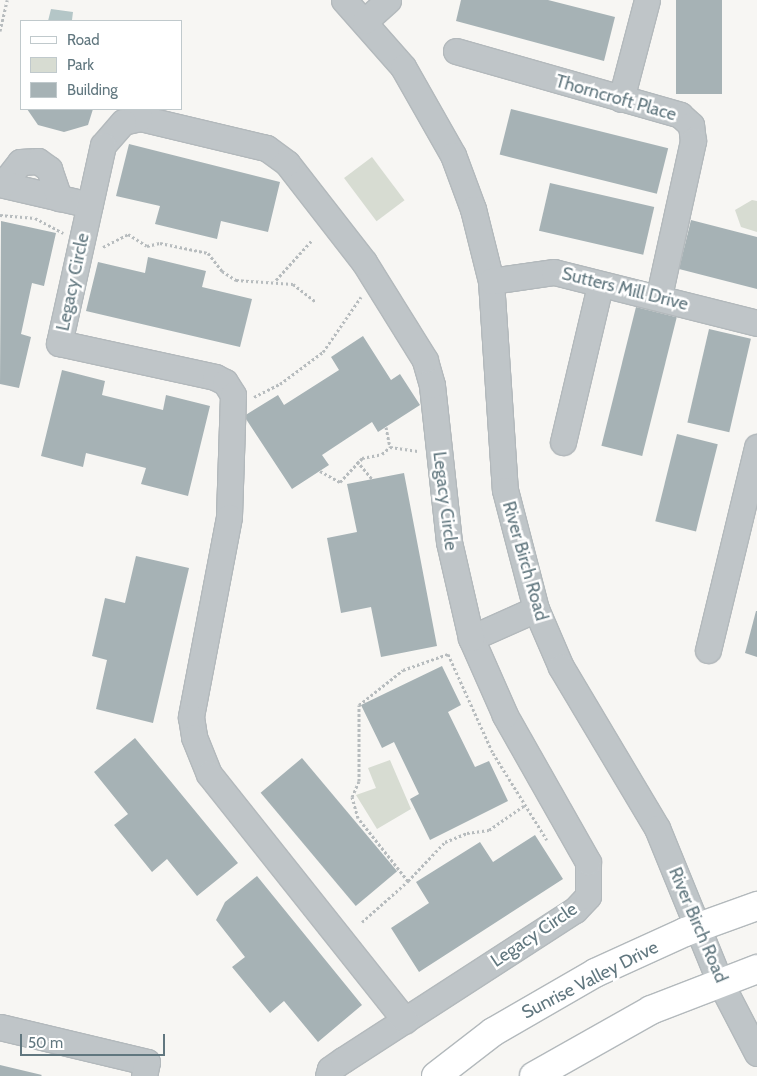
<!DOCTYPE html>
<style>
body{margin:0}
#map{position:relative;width:757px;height:1076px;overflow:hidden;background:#f7f6f3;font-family:Cabin,sans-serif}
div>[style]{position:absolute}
.green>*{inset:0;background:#d7dcd2;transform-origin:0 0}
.water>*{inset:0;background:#b4c6c7}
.building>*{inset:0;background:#a6b2b5;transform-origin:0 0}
.path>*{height:3px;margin-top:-1.5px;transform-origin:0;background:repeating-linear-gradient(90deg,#b7bcbe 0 2.5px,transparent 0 5px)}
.roads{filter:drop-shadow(1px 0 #b3b9bc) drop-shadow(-1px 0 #b3b9bc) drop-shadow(0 1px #b3b9bc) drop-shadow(0 -1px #b3b9bc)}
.minor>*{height:25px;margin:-12.5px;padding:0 12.5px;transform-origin:12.5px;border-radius:12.5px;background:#bfc5c8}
.major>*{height:28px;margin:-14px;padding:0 14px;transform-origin:14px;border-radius:14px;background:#fff}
span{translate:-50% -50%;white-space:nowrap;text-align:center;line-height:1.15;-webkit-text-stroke:5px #fff;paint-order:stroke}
.street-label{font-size:18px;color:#61777f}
.legend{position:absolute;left:20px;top:20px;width:162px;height:90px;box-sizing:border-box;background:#fff;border:1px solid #c0c9cc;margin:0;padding:6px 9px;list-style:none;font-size:15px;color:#61777f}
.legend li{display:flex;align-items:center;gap:10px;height:25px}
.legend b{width:25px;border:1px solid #c0c9cc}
.scale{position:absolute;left:20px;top:1034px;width:145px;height:22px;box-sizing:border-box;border:2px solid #61777f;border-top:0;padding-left:6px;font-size:15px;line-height:18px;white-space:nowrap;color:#61777f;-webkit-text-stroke:4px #fff;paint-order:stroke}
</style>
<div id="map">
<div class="green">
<i style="left:372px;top:157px;width:54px;height:35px;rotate:53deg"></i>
<i style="clip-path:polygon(752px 200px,757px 201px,757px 232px,741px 227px,735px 210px)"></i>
<i style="clip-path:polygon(390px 760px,411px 809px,377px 829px,356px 795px,376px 788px,368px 768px)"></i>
</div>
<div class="water">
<i style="clip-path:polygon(51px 9px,73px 12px,72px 20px,78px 21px,48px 21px)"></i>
</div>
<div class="building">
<i style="clip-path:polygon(461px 0,548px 0,615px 17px,604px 61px,456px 21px)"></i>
<i style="left:676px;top:0;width:46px;height:94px"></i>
<i style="clip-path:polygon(27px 109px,93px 109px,88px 125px,64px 132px,38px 125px)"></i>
<i style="left:511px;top:109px;width:162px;height:47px;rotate:14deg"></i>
<i style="clip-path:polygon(129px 144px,280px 182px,268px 232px,221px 221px,217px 239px,155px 224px,160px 206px,116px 196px)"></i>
<i style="left:550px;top:183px;width:107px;height:49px;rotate:13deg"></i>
<i style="clip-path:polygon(691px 220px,757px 237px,757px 289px,679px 269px)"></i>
<i style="clip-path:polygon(1px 221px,56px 233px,44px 286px,32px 283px,21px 334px,31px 337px,19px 388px,0 384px)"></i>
<i style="clip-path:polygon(148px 257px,206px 271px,202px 287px,252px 299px,240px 347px,86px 311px,98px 262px,145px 273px)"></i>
<i style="left:636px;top:307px;width:42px;height:143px;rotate:14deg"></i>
<i style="left:709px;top:329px;width:43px;height:96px;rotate:13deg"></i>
<i style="clip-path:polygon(363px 336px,391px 380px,400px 374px,420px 405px,378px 432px,372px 422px,322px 455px,329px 465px,292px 489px,244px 416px,278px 395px,284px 405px,339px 370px,331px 357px)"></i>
<i style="clip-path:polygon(62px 370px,105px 381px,102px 395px,163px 410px,166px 395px,210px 406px,188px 496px,141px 484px,146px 468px,86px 453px,83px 467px,41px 456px)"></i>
<i style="left:677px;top:434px;width:42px;height:90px;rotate:14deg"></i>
<i style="clip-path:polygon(404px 473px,437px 646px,381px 657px,371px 607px,341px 613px,327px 538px,357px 532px,347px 484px)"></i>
<i style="clip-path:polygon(136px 556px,189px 568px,153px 723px,96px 709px,107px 660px,92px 656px,105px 598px,125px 603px)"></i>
<i style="clip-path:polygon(756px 611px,757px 611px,757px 657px,745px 653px)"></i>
<i style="clip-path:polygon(442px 666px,461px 705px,448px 712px,475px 767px,489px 761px,508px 801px,430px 840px,410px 799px,419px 794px,394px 742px,382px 748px,361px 705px)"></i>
<i style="clip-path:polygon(135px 738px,238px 863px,197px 896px,167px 859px,152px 872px,114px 825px,128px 814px,94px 772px)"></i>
<i style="left:302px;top:758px;width:148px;height:54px;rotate:50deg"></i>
<i style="clip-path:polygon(535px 835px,563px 879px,419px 972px,391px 928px,429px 903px,416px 882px,480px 842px,493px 862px)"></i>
<i style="clip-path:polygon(257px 876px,362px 1005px,318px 1042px,284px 1001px,270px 1013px,232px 967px,245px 957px,216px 920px,225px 902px)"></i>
<i style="clip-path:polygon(0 1065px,42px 1075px,41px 1076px,0 1076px)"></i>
</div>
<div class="path">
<i style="left:0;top:31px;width:32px;rotate:-77deg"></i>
<i style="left:0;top:215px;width:35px;rotate:5deg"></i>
<i style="left:35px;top:218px;width:32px;rotate:28deg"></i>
<i style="left:103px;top:247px;width:28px;rotate:-27deg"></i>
<i style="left:128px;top:234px;width:22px;rotate:32deg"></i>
<i style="left:147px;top:246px;width:13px;rotate:-13deg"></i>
<i style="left:160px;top:243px;width:49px;rotate:11.8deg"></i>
<i style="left:208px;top:253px;width:23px;rotate:52deg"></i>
<i style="left:222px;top:271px;width:17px;rotate:33deg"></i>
<i style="left:236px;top:280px;width:57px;rotate:4deg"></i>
<i style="left:293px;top:284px;width:29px;rotate:38deg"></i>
<i style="left:276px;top:280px;width:55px;rotate:-47.9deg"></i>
<i style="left:254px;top:397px;width:29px;rotate:-27deg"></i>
<i style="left:280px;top:384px;width:54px;rotate:-36.7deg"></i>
<i style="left:323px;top:352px;width:67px;rotate:-55.4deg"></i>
<i style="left:386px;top:427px;width:20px;rotate:79deg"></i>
<i style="left:357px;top:461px;width:23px;rotate:50deg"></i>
<i style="left:320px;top:471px;width:23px;rotate:29deg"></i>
<i style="left:340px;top:482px;width:33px;rotate:-47deg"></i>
<i style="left:362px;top:458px;width:20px;rotate:-11deg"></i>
<i style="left:382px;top:454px;width:11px;rotate:-41deg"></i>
<i style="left:390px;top:447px;width:28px;rotate:8deg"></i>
<i style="left:408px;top:881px;width:54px;rotate:-46.5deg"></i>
<i style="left:445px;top:842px;width:24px;rotate:-22deg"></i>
<i style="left:467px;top:833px;width:22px;rotate:-8deg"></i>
<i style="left:489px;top:830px;width:44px;rotate:-34.8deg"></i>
<i style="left:362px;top:922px;width:62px;rotate:-41.7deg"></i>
<i style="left:408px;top:881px;width:80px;rotate:-128.4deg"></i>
<i style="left:358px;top:818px;width:22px;rotate:-106deg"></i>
<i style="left:352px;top:797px;width:17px;rotate:-66deg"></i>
<i style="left:359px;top:781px;width:76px;rotate:-90deg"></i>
<i style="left:359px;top:705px;width:56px;rotate:-38.5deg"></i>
<i style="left:403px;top:670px;width:48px;rotate:-19.6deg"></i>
<i style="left:448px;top:654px;width:109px;rotate:65.6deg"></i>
<i style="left:493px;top:753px;width:102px;rotate:58.2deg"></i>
</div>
<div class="roads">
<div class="minor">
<i style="left:344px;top:0;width:89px;rotate:48.6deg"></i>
<i style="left:403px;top:67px;width:101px;rotate:60.4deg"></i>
<i style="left:453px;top:155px;width:58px;rotate:69.7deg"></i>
<i style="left:473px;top:209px;width:74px;rotate:76deg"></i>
<i style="left:491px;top:281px;width:209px;rotate:86.2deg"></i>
<i style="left:505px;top:490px;width:123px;rotate:75.4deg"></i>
<i style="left:536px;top:609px;width:63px;rotate:66.7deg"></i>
<i style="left:561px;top:667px;width:187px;rotate:59.2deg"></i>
<i style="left:657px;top:828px;width:166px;rotate:67.8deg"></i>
<i style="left:720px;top:982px;width:80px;rotate:62.5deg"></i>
<i style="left:365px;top:21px;width:31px;rotate:-42deg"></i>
<i style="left:456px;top:51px;width:233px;rotate:15.9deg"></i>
<i style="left:680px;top:115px;width:15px;rotate:42deg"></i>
<i style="left:691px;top:125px;width:16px;rotate:83deg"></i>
<i style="left:693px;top:141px;width:159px;rotate:102.4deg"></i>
<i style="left:621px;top:99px;width:102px;rotate:-75.3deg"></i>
<i style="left:0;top:184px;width:92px;rotate:13.1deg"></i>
<i style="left:3px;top:184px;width:28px;rotate:-52deg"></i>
<i style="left:20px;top:162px;width:18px;rotate:-3deg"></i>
<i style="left:38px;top:161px;width:14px;rotate:36deg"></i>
<i style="left:49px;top:169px;width:31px;rotate:71deg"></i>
<i style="left:491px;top:281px;width:64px;rotate:-8.1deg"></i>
<i style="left:554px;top:272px;width:209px;rotate:14.1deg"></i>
<i style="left:563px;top:442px;width:161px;rotate:-76.7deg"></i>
<i style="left:471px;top:638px;width:71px;rotate:-24deg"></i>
<i style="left:708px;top:650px;width:209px;rotate:-76.4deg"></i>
<i style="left:0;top:1027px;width:151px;rotate:13.4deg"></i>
<i style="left:147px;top:1062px;width:14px;rotate:102deg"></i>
<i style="left:328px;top:1076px;width:7px;rotate:-74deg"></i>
<i style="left:330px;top:1069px;width:16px;rotate:-35deg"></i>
<i style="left:343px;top:1060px;width:276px;rotate:-32.9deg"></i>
<i style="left:575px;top:910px;width:19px;rotate:-47deg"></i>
<i style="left:588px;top:896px;width:34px;rotate:-90deg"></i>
<i style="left:588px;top:862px;width:169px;rotate:-119.5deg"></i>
<i style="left:505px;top:715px;width:84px;rotate:-113.8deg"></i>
<i style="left:471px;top:638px;width:98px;rotate:-102.9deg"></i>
<i style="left:449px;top:542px;width:158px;rotate:-96.2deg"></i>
<i style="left:432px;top:385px;width:26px;rotate:-106deg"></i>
<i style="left:425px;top:360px;width:115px;rotate:-121.9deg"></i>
<i style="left:364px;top:262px;width:125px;rotate:-127.9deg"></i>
<i style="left:287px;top:163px;width:26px;rotate:-144deg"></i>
<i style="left:266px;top:148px;width:130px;rotate:-166.6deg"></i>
<i style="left:140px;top:118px;width:17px;rotate:167deg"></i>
<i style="left:123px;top:122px;width:30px;rotate:131deg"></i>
<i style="left:103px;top:145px;width:203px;rotate:102.5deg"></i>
<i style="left:59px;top:343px;width:160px;rotate:12.3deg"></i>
<i style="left:215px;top:377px;width:11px;rotate:27deg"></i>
<i style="left:225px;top:382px;width:15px;rotate:58deg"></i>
<i style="left:233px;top:395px;width:122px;rotate:91.9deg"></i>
<i style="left:229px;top:517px;width:204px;rotate:100.8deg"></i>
<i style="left:191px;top:717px;width:20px;rotate:81deg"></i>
<i style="left:194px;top:737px;width:40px;rotate:68deg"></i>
<i style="left:209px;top:774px;width:315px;rotate:51.5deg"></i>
</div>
<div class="major">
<i style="left:436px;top:1076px;width:72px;rotate:-37.7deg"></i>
<i style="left:493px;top:1032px;width:118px;rotate:-30deg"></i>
<i style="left:595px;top:973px;width:99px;rotate:-24.5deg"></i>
<i style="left:685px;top:932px;width:77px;rotate:-19.9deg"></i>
<i style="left:534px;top:1076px;width:134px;rotate:-29.4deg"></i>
<i style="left:651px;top:1010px;width:114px;rotate:-21.1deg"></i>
</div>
</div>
<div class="street-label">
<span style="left:616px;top:98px;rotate:16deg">Thorncroft Place</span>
<span style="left:73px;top:282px;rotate:-78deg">Legacy Circle</span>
<span style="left:625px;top:289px;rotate:14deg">Sutters Mill Drive</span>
<span style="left:445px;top:501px;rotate:83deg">Legacy Circle</span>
<span style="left:525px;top:561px;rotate:74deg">River Birch Road</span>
<span style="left:698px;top:925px;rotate:67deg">River Birch Road</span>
<span style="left:534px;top:935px;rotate:-34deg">Legacy Circle</span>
<span style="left:590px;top:980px;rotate:-27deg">Sunrise Valley Drive</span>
</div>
<ul class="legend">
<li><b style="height:6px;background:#fff"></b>Road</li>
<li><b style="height:14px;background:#d7dcd2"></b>Park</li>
<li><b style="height:14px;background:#a6b2b5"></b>Building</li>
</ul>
<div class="scale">50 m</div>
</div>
